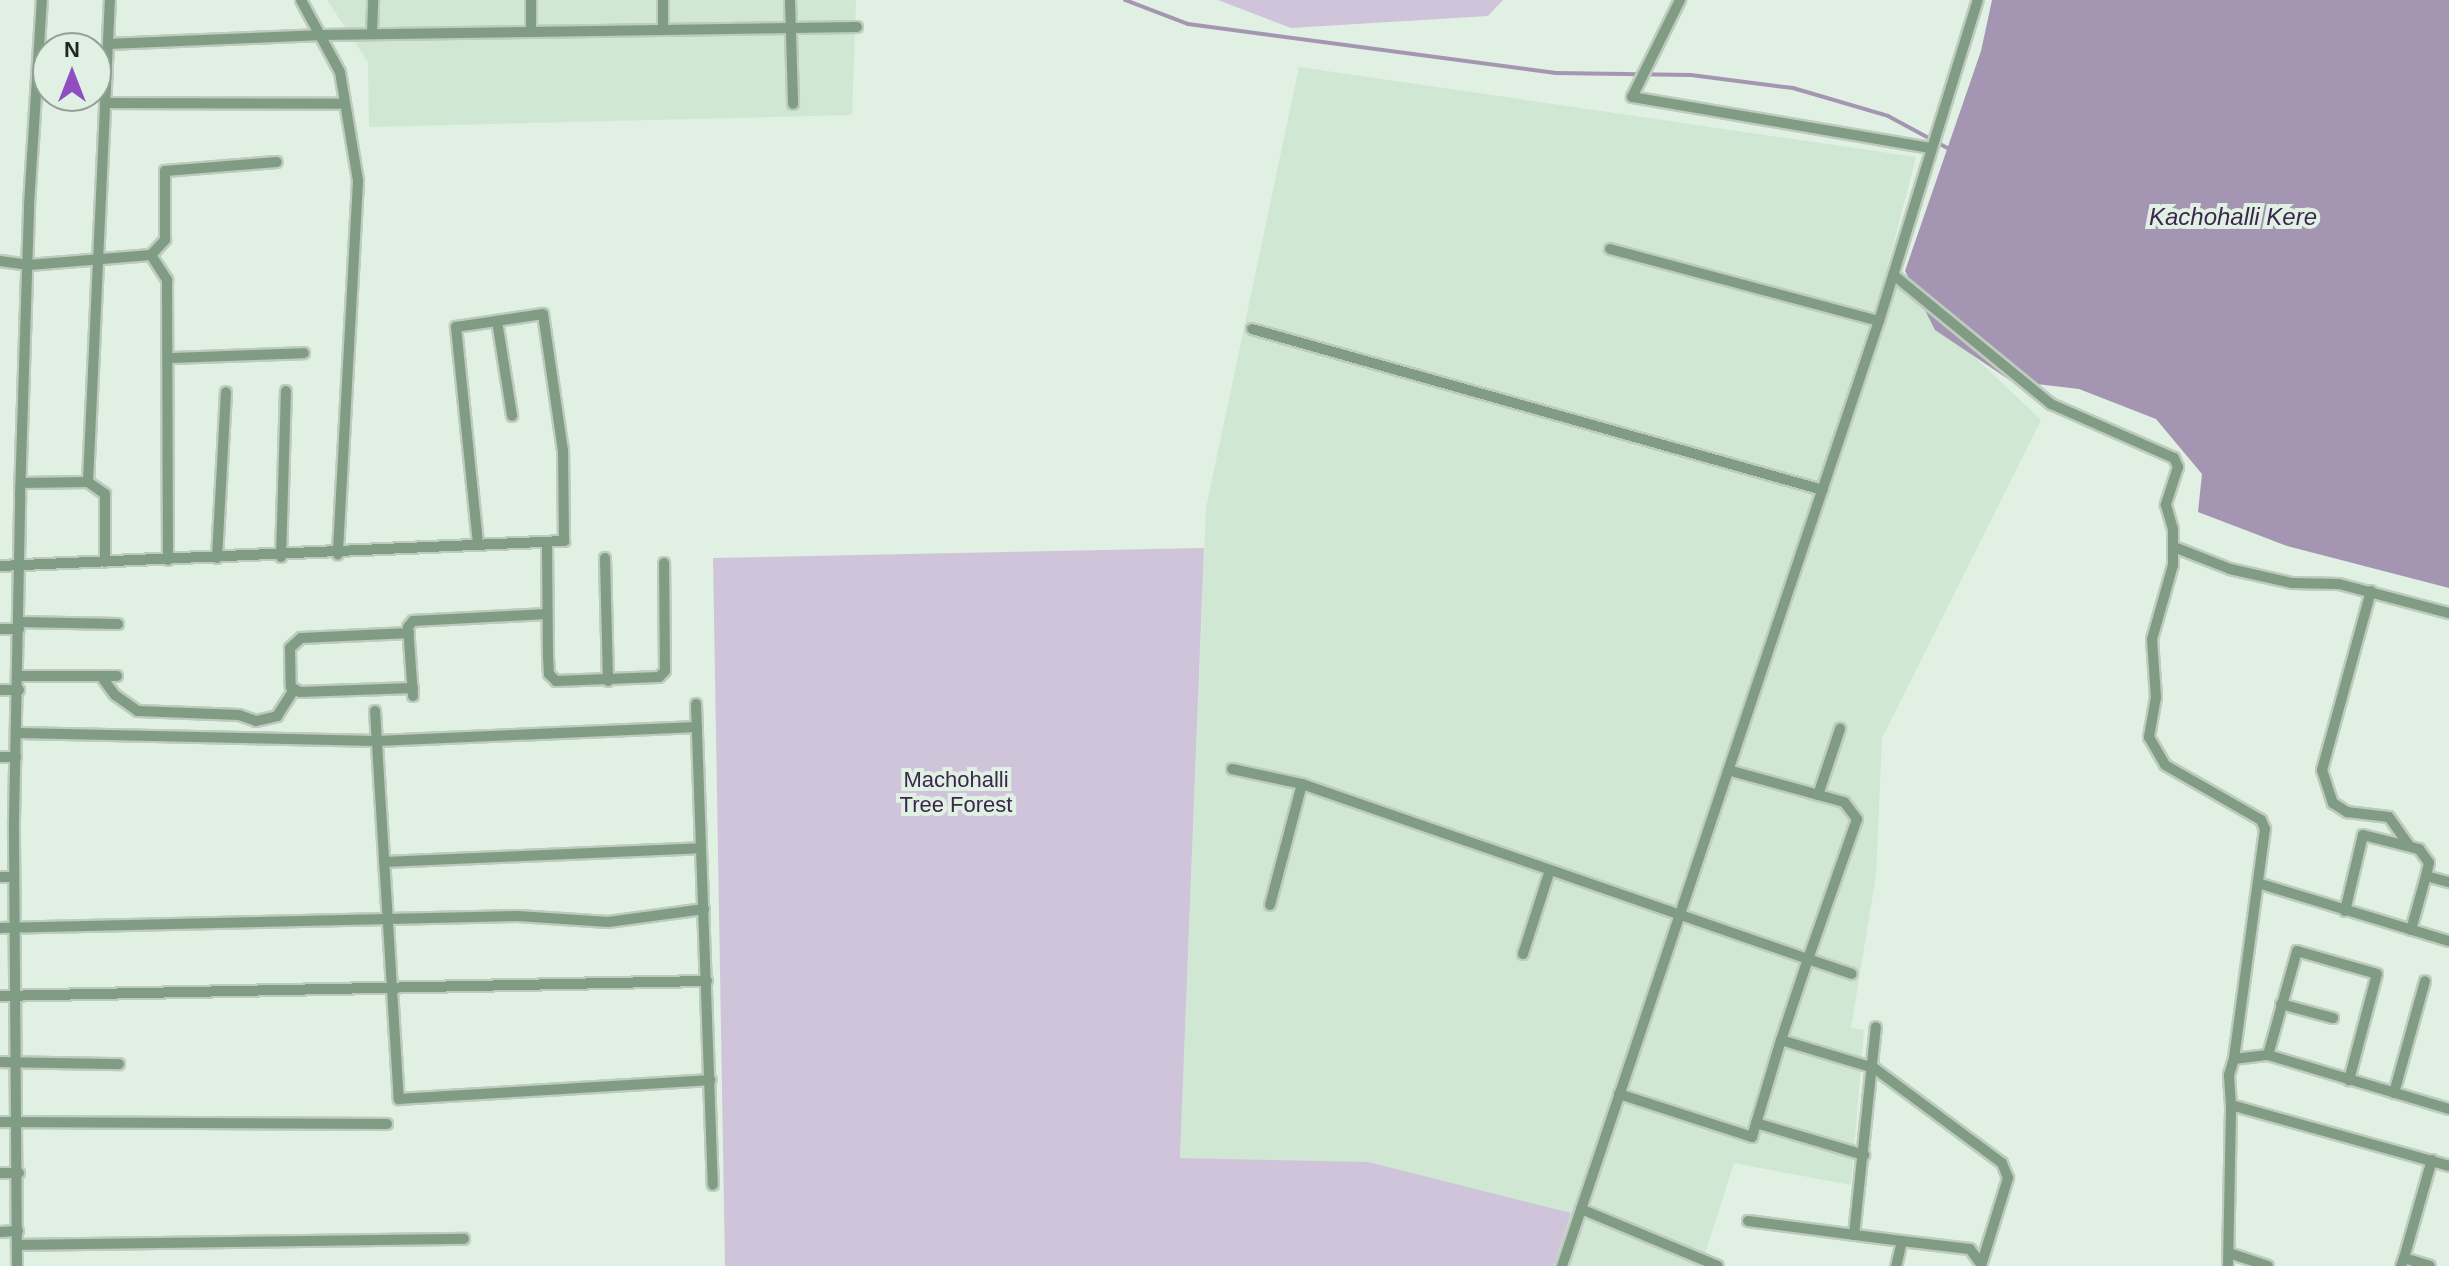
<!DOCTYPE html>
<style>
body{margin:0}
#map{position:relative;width:2449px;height:1266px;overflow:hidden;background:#e0f0e2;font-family:Helvetica,sans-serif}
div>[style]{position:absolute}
.built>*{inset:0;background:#d0e7d3}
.green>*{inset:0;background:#d0c4db}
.water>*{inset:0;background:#a496b2}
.stream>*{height:4px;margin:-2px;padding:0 2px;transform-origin:2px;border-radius:2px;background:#a496b2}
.roads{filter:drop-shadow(2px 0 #beccbf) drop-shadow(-2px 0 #beccbf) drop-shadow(0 2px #beccbf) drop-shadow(0 -2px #beccbf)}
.minor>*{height:10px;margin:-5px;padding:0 5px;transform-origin:5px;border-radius:5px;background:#819c85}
span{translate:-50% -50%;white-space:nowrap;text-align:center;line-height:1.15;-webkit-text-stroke:8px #e0f0e2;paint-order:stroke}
.park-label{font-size:22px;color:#3c264d}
.water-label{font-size:24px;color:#3d274f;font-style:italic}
.north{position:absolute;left:32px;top:32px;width:80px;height:80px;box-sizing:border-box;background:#e0f0e2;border:2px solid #94a095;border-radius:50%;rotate:0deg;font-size:22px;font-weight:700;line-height:32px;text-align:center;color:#212722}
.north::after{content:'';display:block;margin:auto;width:28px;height:36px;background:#914dc2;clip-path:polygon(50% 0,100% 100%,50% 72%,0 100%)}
</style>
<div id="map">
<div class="built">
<i style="clip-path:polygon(327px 0,856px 0,852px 115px,369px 127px,368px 62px)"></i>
<i style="clip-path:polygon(1299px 67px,1916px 157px,1886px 273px,2041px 420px,1882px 738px,1876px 875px,1851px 1028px,1864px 1030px,1851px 1185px,1734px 1163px,1701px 1266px,1554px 1266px,1571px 1214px,1180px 1158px,1206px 508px)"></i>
</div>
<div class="green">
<i style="clip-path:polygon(1218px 0,1503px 0,1488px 16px,1291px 28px)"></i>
<i style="clip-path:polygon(1204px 548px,1180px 1158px,1368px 1162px,1571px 1213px,1554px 1266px,725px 1266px,713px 558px)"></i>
</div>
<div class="water">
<i style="clip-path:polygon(1992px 0,2449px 0,2449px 588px,2287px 546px,2198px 512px,2202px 474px,2156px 419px,2079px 389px,2011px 381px,1935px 330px,1905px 271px,1981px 51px)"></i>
</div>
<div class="stream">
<i style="left:1125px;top:0;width:67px;rotate:20.9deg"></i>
<i style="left:1188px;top:24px;width:371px;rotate:7.6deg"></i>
<i style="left:1556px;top:73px;width:135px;rotate:0.8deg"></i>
<i style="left:1691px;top:75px;width:103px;rotate:7.3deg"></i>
<i style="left:1793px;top:88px;width:99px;rotate:16.4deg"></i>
<i style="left:1888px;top:116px;width:69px;rotate:28.4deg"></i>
</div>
<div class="roads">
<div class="minor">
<i style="left:301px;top:0;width:82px;rotate:61.6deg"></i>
<i style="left:340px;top:72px;width:110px;rotate:80.6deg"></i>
<i style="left:358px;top:181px;width:374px;rotate:93.1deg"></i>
<i style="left:663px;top:0;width:30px;rotate:90deg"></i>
<i style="left:790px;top:0;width:104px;rotate:88.3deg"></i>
<i style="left:1680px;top:0;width:108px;rotate:116.3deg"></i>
<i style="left:1632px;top:97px;width:302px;rotate:9.7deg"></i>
<i style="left:531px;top:32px;width:32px;rotate:-90deg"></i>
<i style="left:372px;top:34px;width:34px;rotate:-88deg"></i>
<i style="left:108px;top:44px;width:215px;rotate:-2.4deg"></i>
<i style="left:323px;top:35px;width:534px;rotate:-0.86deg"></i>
<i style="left:105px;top:103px;width:239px;rotate:0.2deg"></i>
<i style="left:1610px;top:249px;width:278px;rotate:15deg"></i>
<i style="left:1879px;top:321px;width:336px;rotate:-72.9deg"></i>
<i style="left:151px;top:255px;width:30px;rotate:57deg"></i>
<i style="left:167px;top:280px;width:280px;rotate:89.8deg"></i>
<i style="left:0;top:261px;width:29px;rotate:8deg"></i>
<i style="left:29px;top:265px;width:122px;rotate:-4.7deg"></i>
<i style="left:151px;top:255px;width:21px;rotate:-47deg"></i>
<i style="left:165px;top:240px;width:69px;rotate:-90deg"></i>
<i style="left:165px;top:171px;width:112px;rotate:-4.6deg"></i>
<i style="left:1895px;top:276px;width:202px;rotate:39.4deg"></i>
<i style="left:2051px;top:404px;width:134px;rotate:23.7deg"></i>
<i style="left:2174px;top:458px;width:10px;rotate:66deg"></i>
<i style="left:2178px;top:467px;width:40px;rotate:108deg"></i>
<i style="left:2166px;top:505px;width:25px;rotate:74deg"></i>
<i style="left:2173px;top:529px;width:36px;rotate:90deg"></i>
<i style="left:2173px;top:565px;width:77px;rotate:105.8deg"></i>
<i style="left:2152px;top:639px;width:58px;rotate:86.1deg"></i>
<i style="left:2156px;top:697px;width:41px;rotate:99.9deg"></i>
<i style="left:2149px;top:737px;width:32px;rotate:60deg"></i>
<i style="left:2165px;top:765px;width:111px;rotate:29.8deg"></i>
<i style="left:2261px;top:820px;width:10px;rotate:66deg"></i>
<i style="left:2265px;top:829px;width:232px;rotate:97.7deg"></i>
<i style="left:497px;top:321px;width:96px;rotate:81deg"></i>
<i style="left:1252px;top:329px;width:593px;rotate:15.75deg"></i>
<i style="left:170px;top:358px;width:134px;rotate:-2.1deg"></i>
<i style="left:88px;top:482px;width:21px;rotate:35deg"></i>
<i style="left:105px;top:494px;width:68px;rotate:90deg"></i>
<i style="left:21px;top:483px;width:67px;rotate:-0.9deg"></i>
<i style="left:88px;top:482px;width:483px;rotate:-87.4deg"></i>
<i style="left:547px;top:545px;width:111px;rotate:89.5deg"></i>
<i style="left:548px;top:656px;width:18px;rotate:87deg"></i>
<i style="left:549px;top:674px;width:10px;rotate:45deg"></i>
<i style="left:556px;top:681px;width:103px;rotate:-2.2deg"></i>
<i style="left:659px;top:677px;width:8px;rotate:-45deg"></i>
<i style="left:665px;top:671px;width:108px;rotate:-90.5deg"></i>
<i style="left:2174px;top:547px;width:60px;rotate:21.4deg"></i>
<i style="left:2230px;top:569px;width:64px;rotate:12.7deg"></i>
<i style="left:2292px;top:583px;width:47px;rotate:1.2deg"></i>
<i style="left:2339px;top:584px;width:114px;rotate:14.8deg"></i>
<i style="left:281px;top:557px;width:166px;rotate:-88.3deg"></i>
<i style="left:217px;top:558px;width:166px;rotate:-86.9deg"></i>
<i style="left:605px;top:558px;width:123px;rotate:88.6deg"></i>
<i style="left:0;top:566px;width:565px;rotate:-2.54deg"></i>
<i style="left:564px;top:541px;width:90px;rotate:-90.6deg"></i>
<i style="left:563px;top:451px;width:138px;rotate:-98.3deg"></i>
<i style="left:543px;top:314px;width:88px;rotate:171.5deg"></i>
<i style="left:456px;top:327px;width:218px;rotate:84.2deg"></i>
<i style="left:2371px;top:591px;width:186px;rotate:105.3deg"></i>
<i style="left:2322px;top:770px;width:35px;rotate:72deg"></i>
<i style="left:2333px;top:803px;width:17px;rotate:33deg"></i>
<i style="left:2347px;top:812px;width:42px;rotate:6.8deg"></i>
<i style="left:2389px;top:817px;width:35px;rotate:55deg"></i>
<i style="left:19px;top:622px;width:99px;rotate:1.2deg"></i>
<i style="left:0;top:629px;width:19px"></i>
<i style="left:409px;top:633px;width:108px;rotate:177.3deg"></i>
<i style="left:301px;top:638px;width:15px;rotate:138deg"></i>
<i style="left:290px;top:648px;width:39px;rotate:89deg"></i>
<i style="left:291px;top:687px;width:10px;rotate:29deg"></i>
<i style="left:300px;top:692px;width:113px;rotate:-2deg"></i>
<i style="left:19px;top:676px;width:98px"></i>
<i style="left:101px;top:676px;width:24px;rotate:54deg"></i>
<i style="left:115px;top:695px;width:28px;rotate:35deg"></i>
<i style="left:138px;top:711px;width:101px;rotate:2.3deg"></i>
<i style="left:239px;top:715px;width:18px;rotate:19deg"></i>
<i style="left:256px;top:721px;width:22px;rotate:-13deg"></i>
<i style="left:277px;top:716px;width:30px;rotate:-57deg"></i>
<i style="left:0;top:690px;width:19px"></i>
<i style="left:413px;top:696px;width:69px;rotate:-94.1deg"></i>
<i style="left:408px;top:627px;width:8px;rotate:-50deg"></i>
<i style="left:413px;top:621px;width:134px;rotate:-3deg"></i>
<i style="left:696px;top:704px;width:481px;rotate:88deg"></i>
<i style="left:375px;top:711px;width:389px;rotate:86.5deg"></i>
<i style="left:399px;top:1099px;width:312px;rotate:-3.5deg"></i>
<i style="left:19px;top:733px;width:358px;rotate:1.3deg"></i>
<i style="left:377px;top:741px;width:320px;rotate:-2.5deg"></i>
<i style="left:0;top:757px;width:16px"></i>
<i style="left:1232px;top:769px;width:72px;rotate:12.1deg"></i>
<i style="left:1818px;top:795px;width:70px;rotate:-71.6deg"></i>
<i style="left:384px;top:862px;width:317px;rotate:-2.5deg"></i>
<i style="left:0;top:877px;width:14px"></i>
<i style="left:2261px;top:884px;width:196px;rotate:16.9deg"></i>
<i style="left:1270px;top:905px;width:125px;rotate:-75.2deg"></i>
<i style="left:1302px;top:784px;width:535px;rotate:19.08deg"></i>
<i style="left:1808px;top:959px;width:148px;rotate:-70.7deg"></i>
<i style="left:1857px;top:819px;width:21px;rotate:-127deg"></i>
<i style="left:1844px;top:802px;width:120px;rotate:-164.6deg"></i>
<i style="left:2345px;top:911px;width:78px;rotate:-76.7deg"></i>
<i style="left:2363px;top:835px;width:58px;rotate:14deg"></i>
<i style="left:2419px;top:849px;width:17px;rotate:54deg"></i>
<i style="left:2429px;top:863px;width:13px;rotate:103deg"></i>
<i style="left:2426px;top:876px;width:24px;rotate:15deg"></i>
<i style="left:0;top:928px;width:518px;rotate:-1.33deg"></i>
<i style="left:518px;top:916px;width:90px;rotate:3.8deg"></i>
<i style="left:608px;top:922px;width:97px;rotate:-7.7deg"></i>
<i style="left:2411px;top:930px;width:56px;rotate:-74.5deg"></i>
<i style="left:1523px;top:954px;width:88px;rotate:-72.2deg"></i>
<i style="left:0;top:996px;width:707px;rotate:-1.22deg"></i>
<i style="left:2281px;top:1004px;width:54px;rotate:15.1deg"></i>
<i style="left:1781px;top:1040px;width:85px;rotate:-71.6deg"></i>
<i style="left:1808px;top:959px;width:46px;rotate:18.8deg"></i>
<i style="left:2268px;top:1055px;width:189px;rotate:16.6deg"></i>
<i style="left:0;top:1062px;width:119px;rotate:1deg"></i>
<i style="left:2394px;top:1093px;width:116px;rotate:-74.5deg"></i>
<i style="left:1619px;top:1094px;width:140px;rotate:17.9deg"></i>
<i style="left:1752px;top:1137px;width:101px;rotate:-73.4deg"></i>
<i style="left:1781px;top:1040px;width:97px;rotate:16.8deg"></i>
<i style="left:1874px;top:1068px;width:159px;rotate:36.6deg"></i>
<i style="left:2002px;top:1163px;width:16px;rotate:68deg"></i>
<i style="left:2008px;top:1178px;width:92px;rotate:107.1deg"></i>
<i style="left:2231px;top:1105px;width:30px;rotate:-94deg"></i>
<i style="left:2229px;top:1075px;width:17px;rotate:-73deg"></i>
<i style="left:2234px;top:1059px;width:34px;rotate:-7deg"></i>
<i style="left:2268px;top:1055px;width:108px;rotate:-74.4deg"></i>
<i style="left:2297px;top:951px;width:83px;rotate:16deg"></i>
<i style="left:2377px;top:974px;width:110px;rotate:104.8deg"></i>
<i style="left:0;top:1122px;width:387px;rotate:0.3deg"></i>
<i style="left:1756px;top:1123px;width:113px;rotate:16.5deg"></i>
<i style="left:0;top:1173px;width:19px"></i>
<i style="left:1581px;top:1209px;width:148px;rotate:22.6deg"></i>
<i style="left:1748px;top:1221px;width:155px;rotate:7.4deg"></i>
<i style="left:1902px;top:1241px;width:26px;rotate:103deg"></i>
<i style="left:0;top:1232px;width:18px;rotate:-3deg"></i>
<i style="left:1854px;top:1235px;width:209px;rotate:-84deg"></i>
<i style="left:1902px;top:1241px;width:68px;rotate:6.7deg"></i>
<i style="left:1970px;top:1249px;width:19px;rotate:54deg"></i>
<i style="left:18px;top:1245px;width:446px;rotate:-0.8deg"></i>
<i style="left:2229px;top:1253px;width:41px;rotate:18.4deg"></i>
<i style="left:2404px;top:1258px;width:102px;rotate:-74.1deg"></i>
<i style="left:17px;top:1266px;width:445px;rotate:-90.4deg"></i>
<i style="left:14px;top:821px;width:325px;rotate:-88.9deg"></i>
<i style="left:20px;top:496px;width:291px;rotate:-88.2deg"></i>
<i style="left:29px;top:205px;width:205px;rotate:-86.4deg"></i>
<i style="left:1562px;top:1266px;width:997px;rotate:-71.46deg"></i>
<i style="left:2228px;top:1266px;width:161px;rotate:-88.9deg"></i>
<i style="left:2231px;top:1105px;width:226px;rotate:15.6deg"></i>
<i style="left:2401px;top:1266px;width:9px;rotate:-69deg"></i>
<i style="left:2404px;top:1258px;width:27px;rotate:17deg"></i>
</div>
</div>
<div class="park-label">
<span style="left:956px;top:792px">Machohalli<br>Tree Forest</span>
</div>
<div class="water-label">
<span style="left:2233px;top:217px">Kachohalli Kere</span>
</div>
<div class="north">N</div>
</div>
